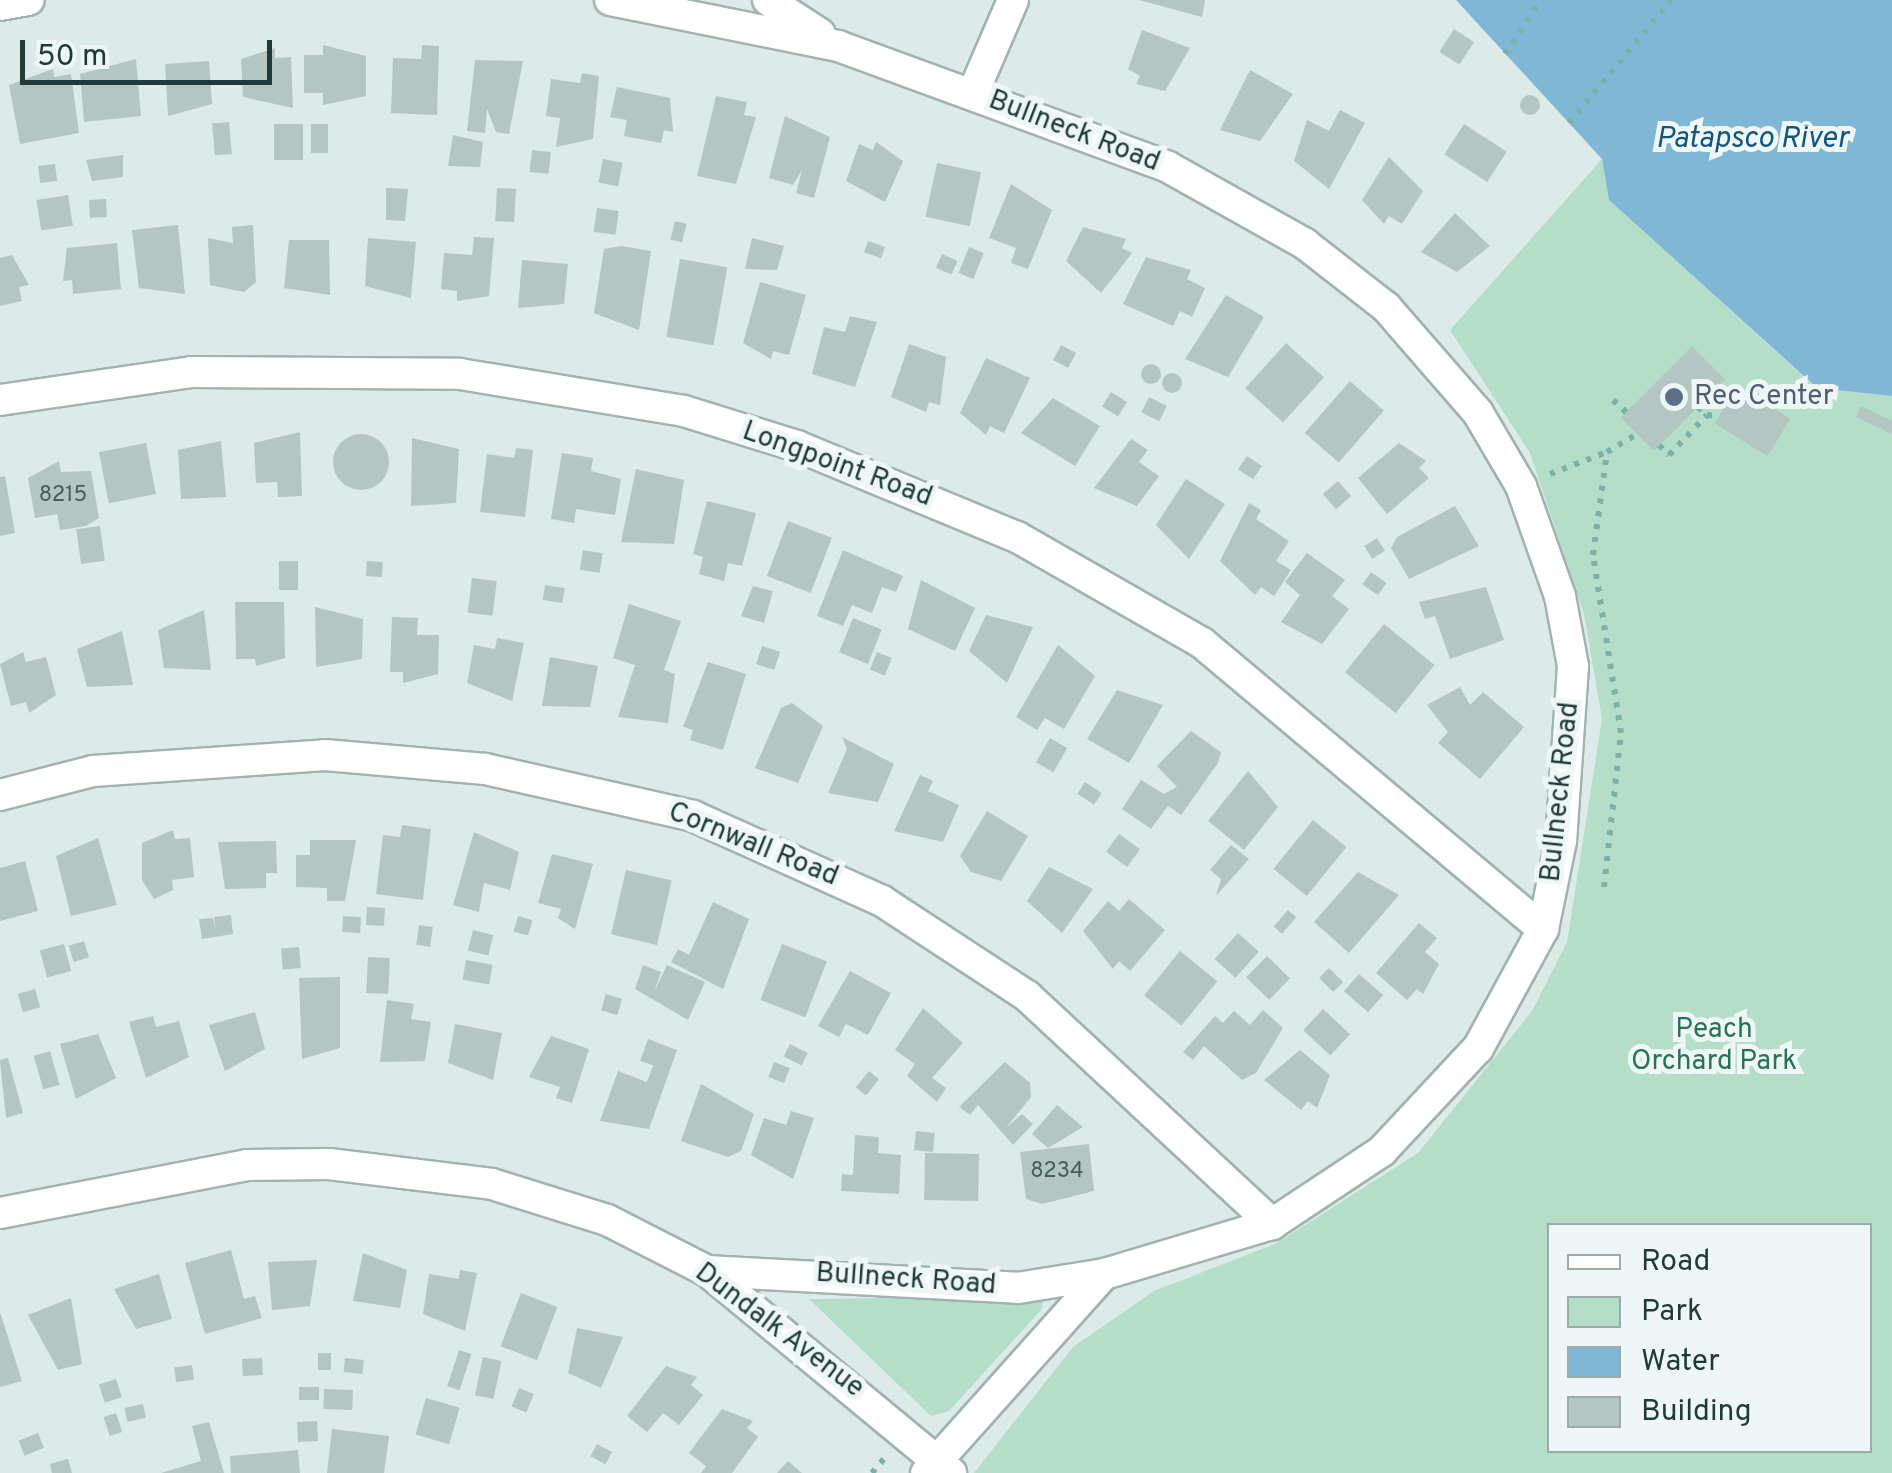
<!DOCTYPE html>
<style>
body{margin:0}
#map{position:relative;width:1892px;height:1473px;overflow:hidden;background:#ddebe8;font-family:Overpass,sans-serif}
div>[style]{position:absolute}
.green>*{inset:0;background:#b4dec8}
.water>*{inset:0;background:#80b7d6}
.building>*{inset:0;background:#b3c6c1;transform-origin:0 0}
.round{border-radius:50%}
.path>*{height:6px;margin-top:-3px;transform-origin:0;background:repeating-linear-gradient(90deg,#7bb1ab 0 5px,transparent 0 13px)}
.roads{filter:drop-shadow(2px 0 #a0b3b0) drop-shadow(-2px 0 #a0b3b0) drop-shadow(0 2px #a0b3b0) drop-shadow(0 -2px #a0b3b0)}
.street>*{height:30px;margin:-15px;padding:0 15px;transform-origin:15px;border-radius:15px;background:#fff}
.dots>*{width:28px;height:28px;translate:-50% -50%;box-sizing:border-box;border:5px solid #eef7f5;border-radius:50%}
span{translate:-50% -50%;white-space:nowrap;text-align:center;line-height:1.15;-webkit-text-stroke:10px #eef7f5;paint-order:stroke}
.number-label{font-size:22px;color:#435e5c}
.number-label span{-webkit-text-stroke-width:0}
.street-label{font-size:28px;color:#1e3b3a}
.service-label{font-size:28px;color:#4e5e75}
.left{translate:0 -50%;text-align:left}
.park-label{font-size:28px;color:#257555}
.water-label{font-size:30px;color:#14557c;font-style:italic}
.legend{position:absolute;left:1547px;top:1223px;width:325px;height:230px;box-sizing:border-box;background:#eef7f5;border:2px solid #9bacaa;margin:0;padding:12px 18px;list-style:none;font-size:30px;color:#1e3b3a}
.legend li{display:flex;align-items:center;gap:20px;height:50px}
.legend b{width:50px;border:2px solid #9bacaa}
.scale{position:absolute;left:20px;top:40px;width:252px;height:45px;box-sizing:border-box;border:5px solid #1e3b3a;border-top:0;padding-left:12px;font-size:30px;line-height:35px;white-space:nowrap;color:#1e3b3a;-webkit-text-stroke:8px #eef7f5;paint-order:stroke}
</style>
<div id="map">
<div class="green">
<i style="clip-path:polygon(evenodd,1602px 159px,1609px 200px,1816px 388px,1892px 396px,1892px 1473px,974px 1473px,1073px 1347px,1154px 1291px,1277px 1243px,1418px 1153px,1532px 1011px,1567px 942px,1602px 719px,1584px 614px,1530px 453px,1450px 330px,1602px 159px,1550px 1226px,1870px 1226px,1870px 1450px,1550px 1450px,1550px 1226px)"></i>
<i style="clip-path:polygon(1043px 1296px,1042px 1309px,949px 1411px,931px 1416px,809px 1299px)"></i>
</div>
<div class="water">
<i style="clip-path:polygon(1456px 0,1892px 0,1892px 396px,1817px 388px,1609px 200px,1602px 159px)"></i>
</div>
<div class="building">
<i style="clip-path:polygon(1139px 0,1205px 0,1202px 17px)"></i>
<i style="left:1454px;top:29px;width:24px;height:27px;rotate:33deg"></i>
<i style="clip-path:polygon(1142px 30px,1190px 48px,1165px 91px,1136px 84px,1140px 76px,1128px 69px)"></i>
<i style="clip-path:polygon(323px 45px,366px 56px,366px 96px,323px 105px,323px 93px,304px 93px,304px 55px,323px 55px)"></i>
<i style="clip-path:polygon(422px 45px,439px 46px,437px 115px,391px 113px,393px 58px,421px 59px)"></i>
<i style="clip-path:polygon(275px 48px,275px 58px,291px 57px,293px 108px,243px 97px,241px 59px)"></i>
<i style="clip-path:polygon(136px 59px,141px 116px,84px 122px,80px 74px)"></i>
<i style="clip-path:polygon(475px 60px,523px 61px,509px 134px,496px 132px,487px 109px,485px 133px,467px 131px)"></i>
<i style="clip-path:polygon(209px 61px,212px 104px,168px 116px,165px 64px)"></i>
<i style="clip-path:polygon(53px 69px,54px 77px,71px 74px,79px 133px,20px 144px,9px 85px)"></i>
<i style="clip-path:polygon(1250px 70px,1293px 94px,1260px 141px,1220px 130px)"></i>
<i style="clip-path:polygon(582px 73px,599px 76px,593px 139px,556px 147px,560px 118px,546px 116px,551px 79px,580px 83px)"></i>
<i style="clip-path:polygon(617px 87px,670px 98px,673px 132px,664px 130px,661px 143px,624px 136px,627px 120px,610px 117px)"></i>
<i class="round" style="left:1520px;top:95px;width:20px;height:20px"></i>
<i style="clip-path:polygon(716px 96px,747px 102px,744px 115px,756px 117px,736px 184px,697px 176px)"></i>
<i style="clip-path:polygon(1340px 110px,1365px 123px,1329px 189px,1294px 161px,1307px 120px,1329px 131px)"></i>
<i style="clip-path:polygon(785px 116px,830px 137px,814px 198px,796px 193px,802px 170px,793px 185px,769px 178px)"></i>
<i style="left:229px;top:122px;width:32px;height:17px;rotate:85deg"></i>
<i style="left:274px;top:124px;width:29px;height:36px"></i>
<i style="left:311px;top:124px;width:17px;height:29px"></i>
<i style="left:1464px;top:124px;width:51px;height:36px;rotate:33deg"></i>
<i style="clip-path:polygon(453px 135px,483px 142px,480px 167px,448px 166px)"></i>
<i style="clip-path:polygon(876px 142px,903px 161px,885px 202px,846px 181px,859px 144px,873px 150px)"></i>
<i style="left:532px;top:150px;width:19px;height:22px;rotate:6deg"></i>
<i style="clip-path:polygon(123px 155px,123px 177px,92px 181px,86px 160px)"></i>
<i style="clip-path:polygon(1389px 157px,1423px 191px,1402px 224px,1389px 216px,1384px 224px,1362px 200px)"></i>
<i style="left:603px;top:159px;width:20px;height:24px;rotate:11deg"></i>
<i style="left:937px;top:163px;width:45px;height:55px;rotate:12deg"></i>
<i style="left:55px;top:164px;width:17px;height:17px;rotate:83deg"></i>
<i style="clip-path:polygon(1011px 184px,1052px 210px,1028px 269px,1011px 263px,1016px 248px,989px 238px)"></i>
<i style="clip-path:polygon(386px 188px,408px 189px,405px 221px,386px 220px)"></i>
<i style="left:497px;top:188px;width:19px;height:33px;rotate:3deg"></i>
<i style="left:68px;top:195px;width:31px;height:32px;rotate:81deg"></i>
<i style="left:106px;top:199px;width:18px;height:17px;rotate:87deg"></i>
<i style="left:597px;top:208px;width:22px;height:24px;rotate:8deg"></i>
<i style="clip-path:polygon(1455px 213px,1490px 246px,1457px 272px,1421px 252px)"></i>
<i style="left:675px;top:221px;width:12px;height:19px;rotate:14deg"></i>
<i style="clip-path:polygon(178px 225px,185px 294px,139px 288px,132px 230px)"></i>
<i style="clip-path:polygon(253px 225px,256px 282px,244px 292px,210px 285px,208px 238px,233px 243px,232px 227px)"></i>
<i style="clip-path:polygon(1083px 227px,1126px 239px,1122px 248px,1132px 253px,1101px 293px,1066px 261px)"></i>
<i style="clip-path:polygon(474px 237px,494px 238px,489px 296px,457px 301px,457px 291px,441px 289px,444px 253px,472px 255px)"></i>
<i style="clip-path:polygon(368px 238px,416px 242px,411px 298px,365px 286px)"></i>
<i style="clip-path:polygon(752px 238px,784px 246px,777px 270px,745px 269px)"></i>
<i style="clip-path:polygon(289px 240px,329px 240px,330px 295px,284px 288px)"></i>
<i style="left:868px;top:241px;width:18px;height:12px;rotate:19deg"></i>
<i style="clip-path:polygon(117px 243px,121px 289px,73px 294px,72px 280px,63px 281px,67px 248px)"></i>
<i style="clip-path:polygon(621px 246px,651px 251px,639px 330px,594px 313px,604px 249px)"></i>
<i style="left:969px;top:247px;width:16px;height:28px;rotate:22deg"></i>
<i style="left:942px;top:254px;width:17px;height:15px;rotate:24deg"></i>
<i style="clip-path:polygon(12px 255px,29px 285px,19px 287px,22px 301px,0 306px,0 258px)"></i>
<i style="clip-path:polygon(1146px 257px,1191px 270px,1187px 279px,1205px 288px,1192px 317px,1180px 311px,1173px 326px,1123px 304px)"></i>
<i style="left:680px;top:259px;width:48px;height:79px;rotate:10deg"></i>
<i style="clip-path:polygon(522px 260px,568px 264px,564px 304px,518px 308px)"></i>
<i style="clip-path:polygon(760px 282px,806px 295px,789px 355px,773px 351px,771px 359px,743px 343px)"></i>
<i style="clip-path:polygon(1226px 295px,1264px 317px,1228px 377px,1185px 359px)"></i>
<i style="clip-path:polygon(850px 316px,877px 322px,855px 387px,812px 374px,824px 327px,845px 332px)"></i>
<i style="left:1286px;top:343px;width:51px;height:61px;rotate:42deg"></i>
<i style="clip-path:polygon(909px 344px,946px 357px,940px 405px,929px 402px,926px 412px,891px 397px)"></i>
<i style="left:1061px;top:345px;width:17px;height:17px;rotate:28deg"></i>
<i style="left:1692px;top:346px;width:47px;height:101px;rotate:45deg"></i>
<i style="clip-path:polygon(986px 358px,1030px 378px,1004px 433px,990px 426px,986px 435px,960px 413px)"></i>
<i class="round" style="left:1141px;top:364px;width:20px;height:20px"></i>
<i class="round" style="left:1162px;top:373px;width:20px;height:20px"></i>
<i style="left:1350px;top:381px;width:45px;height:69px;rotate:41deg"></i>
<i style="left:1738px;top:386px;width:62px;height:44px;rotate:32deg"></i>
<i style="left:1111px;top:392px;width:19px;height:17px;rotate:32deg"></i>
<i style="left:1149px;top:397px;width:20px;height:17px;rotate:27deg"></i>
<i style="clip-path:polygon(1053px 398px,1100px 426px,1075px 466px,1021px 433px)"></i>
<i style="clip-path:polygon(1861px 406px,1892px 421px,1892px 434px,1856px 417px)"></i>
<i style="clip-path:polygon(300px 432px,302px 496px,278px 497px,277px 482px,256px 483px,254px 443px)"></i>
<i class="round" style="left:333px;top:434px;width:56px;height:56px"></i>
<i style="clip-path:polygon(412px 438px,459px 449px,456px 503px,411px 506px)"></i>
<i style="clip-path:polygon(1131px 439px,1148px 450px,1139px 462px,1159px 476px,1137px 506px,1094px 488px)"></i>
<i style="clip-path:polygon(221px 441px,226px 497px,181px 499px,178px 450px)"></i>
<i style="left:146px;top:443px;width:52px;height:48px;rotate:79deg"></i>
<i style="clip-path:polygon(1399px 443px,1426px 461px,1419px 468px,1429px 478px,1387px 514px,1358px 478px)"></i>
<i style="clip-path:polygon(516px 448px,533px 450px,525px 517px,480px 512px,487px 454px,514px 458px)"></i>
<i style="clip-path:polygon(562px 453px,593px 458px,591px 471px,621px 479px,615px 515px,576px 509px,574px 523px,551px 519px)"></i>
<i style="left:1247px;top:456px;width:18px;height:16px;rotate:34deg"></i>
<i style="clip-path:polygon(59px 461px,61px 472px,91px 471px,99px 518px,86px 526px,60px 530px,57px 514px,35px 518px,28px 478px)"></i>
<i style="clip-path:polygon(636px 469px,684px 480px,674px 544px,621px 542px)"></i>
<i style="clip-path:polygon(5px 476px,15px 533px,0 536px,0 477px)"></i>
<i style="clip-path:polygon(1186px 479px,1225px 504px,1189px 559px,1156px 525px)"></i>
<i style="left:1338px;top:481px;width:20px;height:20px;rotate:49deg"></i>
<i style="clip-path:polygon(707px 501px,756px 513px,742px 566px,728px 563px,724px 581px,699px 574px,703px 557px,693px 554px)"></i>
<i style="clip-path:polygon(1249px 503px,1261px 510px,1256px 519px,1289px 541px,1276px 561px,1291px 570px,1274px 596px,1261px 587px,1255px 595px,1220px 561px)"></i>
<i style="clip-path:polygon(1455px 506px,1479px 546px,1409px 579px,1391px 548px,1397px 537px)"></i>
<i style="left:788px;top:521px;width:47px;height:59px;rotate:21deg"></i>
<i style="left:100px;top:526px;width:35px;height:24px;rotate:82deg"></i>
<i style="left:1377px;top:538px;width:15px;height:15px;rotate:58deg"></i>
<i style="left:583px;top:550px;width:20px;height:20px;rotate:9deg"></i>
<i style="clip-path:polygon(843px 550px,903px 576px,896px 592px,882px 587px,872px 613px,852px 605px,843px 626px,817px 616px)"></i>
<i style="clip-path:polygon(1307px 553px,1345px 580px,1332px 596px,1349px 609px,1322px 644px,1281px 622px,1300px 595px,1285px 582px)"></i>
<i style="left:279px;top:561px;width:19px;height:29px"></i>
<i style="left:367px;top:561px;width:16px;height:15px;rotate:4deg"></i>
<i style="left:1371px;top:572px;width:19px;height:15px;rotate:35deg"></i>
<i style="left:472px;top:578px;width:25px;height:35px;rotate:7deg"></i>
<i style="clip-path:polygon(921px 580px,975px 608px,955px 651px,908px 629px)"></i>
<i style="left:545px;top:585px;width:20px;height:15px;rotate:9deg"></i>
<i style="clip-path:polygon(753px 586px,773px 591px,764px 623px,741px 616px)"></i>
<i style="clip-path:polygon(1486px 587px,1504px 640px,1450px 659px,1435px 616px,1425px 619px,1419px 602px)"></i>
<i style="clip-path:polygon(235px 602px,284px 602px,285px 658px,256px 666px,255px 659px,236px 659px)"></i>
<i style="clip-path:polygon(629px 604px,681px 621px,664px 670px,675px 674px,668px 723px,618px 717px,635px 665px,613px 658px)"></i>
<i style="clip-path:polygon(315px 607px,363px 619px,362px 659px,316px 667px)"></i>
<i style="clip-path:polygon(204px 610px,211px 670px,164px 668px,158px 630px)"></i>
<i style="clip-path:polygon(986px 615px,1033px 627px,1007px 683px,969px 651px)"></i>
<i style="clip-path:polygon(392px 617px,418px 618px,417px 635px,439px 635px,438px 674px,403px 683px,403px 672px,390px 672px)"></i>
<i style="left:853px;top:618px;width:31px;height:37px;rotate:22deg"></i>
<i style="left:1384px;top:624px;width:65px;height:62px;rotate:39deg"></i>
<i style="clip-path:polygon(122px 631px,133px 685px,87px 687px,77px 649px)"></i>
<i style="clip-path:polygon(497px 638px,524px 643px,512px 701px,467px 683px,474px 645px,495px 649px)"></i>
<i style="clip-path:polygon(1058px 645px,1095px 676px,1064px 729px,1045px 718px,1037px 730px,1016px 717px)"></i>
<i style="left:762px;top:646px;width:19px;height:19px;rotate:18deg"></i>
<i style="clip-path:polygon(23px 652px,26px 662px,46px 657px,56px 695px,29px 713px,26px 702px,11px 706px,0 664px)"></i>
<i style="left:877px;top:652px;width:16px;height:19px;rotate:22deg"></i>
<i style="clip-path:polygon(550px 657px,598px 666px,590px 707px,542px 706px)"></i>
<i style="clip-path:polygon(708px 662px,746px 674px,723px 750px,690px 740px,693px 730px,683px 727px)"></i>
<i style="clip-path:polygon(1460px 687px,1470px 705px,1483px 692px,1524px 727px,1480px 779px,1438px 743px,1448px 732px,1427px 705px)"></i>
<i style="clip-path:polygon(1117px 690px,1163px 705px,1129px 763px,1087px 739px)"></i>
<i style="clip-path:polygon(792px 703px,823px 726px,798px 783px,755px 768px,781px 708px)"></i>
<i style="clip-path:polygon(1191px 731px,1221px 752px,1218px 763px,1181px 815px,1168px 806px,1151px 829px,1122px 809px,1141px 780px,1164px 794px,1177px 787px,1157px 766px)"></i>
<i style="clip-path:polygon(842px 737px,894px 764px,878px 802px,828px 793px,847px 749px)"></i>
<i style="left:1050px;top:738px;width:20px;height:28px;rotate:30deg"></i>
<i style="clip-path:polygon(1248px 771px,1278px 807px,1244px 850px,1208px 821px)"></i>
<i style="clip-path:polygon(920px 775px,933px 781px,928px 791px,959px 805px,943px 842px,894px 831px)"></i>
<i style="left:1085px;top:782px;width:20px;height:14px;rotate:33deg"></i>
<i style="clip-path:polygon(987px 811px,1028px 836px,1001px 881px,971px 872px,960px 856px)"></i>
<i style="left:1313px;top:820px;width:43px;height:63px;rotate:39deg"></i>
<i style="clip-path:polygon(402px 825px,431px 829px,423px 900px,376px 894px,383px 835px,400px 837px)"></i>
<i style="clip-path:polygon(173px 830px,175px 839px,190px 838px,194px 877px,172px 880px,173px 890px,154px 899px,142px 880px,142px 843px)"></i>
<i style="clip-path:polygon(474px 832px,519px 852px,510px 890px,484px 883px,479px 912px,453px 905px)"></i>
<i style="left:1119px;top:834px;width:26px;height:22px;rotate:36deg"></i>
<i style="clip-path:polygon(98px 838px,117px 905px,71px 916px,56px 856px)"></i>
<i style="clip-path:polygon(310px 840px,356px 840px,345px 901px,327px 901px,327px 888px,296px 887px,296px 855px,310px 855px)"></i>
<i style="clip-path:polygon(276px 841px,277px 873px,266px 873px,266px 888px,225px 889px,218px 842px)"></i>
<i style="clip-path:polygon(1231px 845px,1249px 859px,1216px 896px,1221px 879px,1210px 870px)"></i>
<i style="clip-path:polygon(552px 854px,593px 864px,575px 929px,558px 918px,561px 909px,538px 903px)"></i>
<i style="clip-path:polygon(25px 861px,38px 911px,0 921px,0 868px)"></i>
<i style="clip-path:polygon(1049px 867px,1093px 889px,1062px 933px,1027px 901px)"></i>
<i style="left:626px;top:870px;width:47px;height:66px;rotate:13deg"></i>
<i style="clip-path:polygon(1358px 872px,1399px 895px,1349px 953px,1314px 922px)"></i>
<i style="clip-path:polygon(1129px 899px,1165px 930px,1130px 971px,1119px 961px,1113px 969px,1083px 931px,1108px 901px,1119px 911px)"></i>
<i style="clip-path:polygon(713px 902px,749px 919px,723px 989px,671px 962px,678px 949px,689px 955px)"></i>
<i style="left:367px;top:907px;width:18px;height:18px;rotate:3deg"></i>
<i style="left:1288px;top:910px;width:11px;height:22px;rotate:41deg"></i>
<i style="clip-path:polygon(231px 915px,233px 934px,202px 939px,199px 919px,213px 918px,216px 932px,214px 917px)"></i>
<i style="left:343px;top:916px;width:18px;height:16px;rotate:3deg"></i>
<i style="left:518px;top:916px;width:15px;height:16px;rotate:16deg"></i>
<i style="clip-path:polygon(1419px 923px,1437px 938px,1425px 952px,1439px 964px,1423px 994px,1417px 989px,1407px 1000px,1376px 973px)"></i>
<i style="left:419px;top:925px;width:14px;height:20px;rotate:8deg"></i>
<i style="left:473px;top:930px;width:21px;height:21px;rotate:14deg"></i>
<i style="left:1238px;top:933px;width:28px;height:35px;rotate:42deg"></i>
<i style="left:84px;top:941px;width:17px;height:16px;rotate:73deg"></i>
<i style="left:64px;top:944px;width:28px;height:25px;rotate:75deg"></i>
<i style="left:782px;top:944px;width:48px;height:60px;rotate:21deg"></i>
<i style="left:299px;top:947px;width:21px;height:18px;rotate:85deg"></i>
<i style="left:1180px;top:951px;width:48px;height:57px;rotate:39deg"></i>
<i style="left:1267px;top:956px;width:32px;height:30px;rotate:44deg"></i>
<i style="left:368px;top:957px;width:22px;height:36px;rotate:3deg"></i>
<i style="left:466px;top:960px;width:27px;height:20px;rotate:10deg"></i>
<i style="clip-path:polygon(643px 965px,661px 972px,654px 992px,667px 965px,705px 982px,688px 1020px,635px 989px)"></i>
<i style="left:1329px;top:968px;width:20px;height:14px;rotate:45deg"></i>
<i style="clip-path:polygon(850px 971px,891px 993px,868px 1035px,846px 1024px,839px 1037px,818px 1026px)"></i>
<i style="left:1359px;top:974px;width:32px;height:23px;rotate:41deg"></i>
<i style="clip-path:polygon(340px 977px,340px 1048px,302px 1059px,299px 978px)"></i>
<i style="left:35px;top:989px;width:19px;height:18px;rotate:74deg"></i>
<i style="left:606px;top:994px;width:17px;height:17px;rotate:17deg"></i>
<i style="clip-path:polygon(387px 1000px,414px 1004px,411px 1019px,431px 1022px,425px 1061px,380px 1062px)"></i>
<i style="clip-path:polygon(923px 1008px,963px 1043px,932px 1078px,946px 1088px,937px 1102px,907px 1076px,915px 1064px,895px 1050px)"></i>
<i style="left:1323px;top:1009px;width:37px;height:29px;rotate:43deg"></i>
<i style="clip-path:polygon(1263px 1010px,1283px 1028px,1256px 1073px,1242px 1080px,1204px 1046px,1193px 1060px,1183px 1052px,1215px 1016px,1223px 1023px,1234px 1011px,1250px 1025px)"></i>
<i style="clip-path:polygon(255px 1012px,265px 1049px,225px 1071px,209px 1025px)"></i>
<i style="clip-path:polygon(153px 1016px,156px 1027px,179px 1021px,189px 1057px,146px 1078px,129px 1022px)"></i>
<i style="clip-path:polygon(455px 1024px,502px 1033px,493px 1080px,448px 1063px)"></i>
<i style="clip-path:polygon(98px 1034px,116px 1078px,76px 1099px,60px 1044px)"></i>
<i style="clip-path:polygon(551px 1036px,589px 1049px,572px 1103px,556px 1098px,560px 1087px,529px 1077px)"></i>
<i style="clip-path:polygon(648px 1039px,677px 1050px,649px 1129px,600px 1121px,618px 1071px,647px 1082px,653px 1065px,640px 1061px)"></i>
<i style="left:790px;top:1044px;width:20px;height:14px;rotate:27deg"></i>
<i style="clip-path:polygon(1300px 1050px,1330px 1075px,1317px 1108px,1308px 1101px,1301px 1110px,1264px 1080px)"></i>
<i style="left:50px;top:1051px;width:35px;height:17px;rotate:74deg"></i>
<i style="clip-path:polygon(8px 1058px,23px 1113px,6px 1118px,0 1060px)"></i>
<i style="left:774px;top:1062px;width:17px;height:16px;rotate:21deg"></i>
<i style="clip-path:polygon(1005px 1062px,1030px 1083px,1031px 1097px,1006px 1128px,1022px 1114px,1033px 1124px,1013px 1145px,978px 1105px,970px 1115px,959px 1107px)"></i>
<i style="left:869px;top:1071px;width:13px;height:21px;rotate:39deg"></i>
<i style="clip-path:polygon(701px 1084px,754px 1114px,741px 1151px,728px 1157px,681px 1141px)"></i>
<i style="clip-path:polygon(1057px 1105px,1083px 1127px,1048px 1148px,1032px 1134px)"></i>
<i style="clip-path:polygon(791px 1111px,814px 1118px,793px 1179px,751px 1155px,764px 1118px,786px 1125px)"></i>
<i style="left:916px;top:1131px;width:19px;height:19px;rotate:6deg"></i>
<i style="clip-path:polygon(855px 1135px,879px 1137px,878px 1153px,901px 1155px,899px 1194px,841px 1191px,842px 1174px,853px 1175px)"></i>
<i style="clip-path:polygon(1089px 1144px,1094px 1191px,1042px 1204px,1026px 1199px,1020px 1152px)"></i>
<i style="left:979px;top:1154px;width:47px;height:54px;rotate:91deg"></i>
<i style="clip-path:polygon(231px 1250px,244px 1299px,255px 1296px,262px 1318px,205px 1334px,185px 1263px)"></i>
<i style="clip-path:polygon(363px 1253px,407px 1270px,400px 1308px,353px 1301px)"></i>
<i style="clip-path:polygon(317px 1260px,310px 1306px,272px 1310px,268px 1262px)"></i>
<i style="clip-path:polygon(460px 1270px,477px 1273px,465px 1331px,423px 1314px,429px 1274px,459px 1279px)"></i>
<i style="clip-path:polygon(159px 1274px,172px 1319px,136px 1329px,114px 1289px)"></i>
<i style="left:521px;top:1293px;width:39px;height:57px;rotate:21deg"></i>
<i style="clip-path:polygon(71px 1298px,82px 1364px,58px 1370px,28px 1315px)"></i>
<i style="clip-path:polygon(0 1312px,22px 1381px,0 1387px)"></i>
<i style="clip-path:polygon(577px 1328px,623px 1337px,601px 1388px,568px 1373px)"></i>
<i style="left:459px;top:1350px;width:13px;height:38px;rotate:18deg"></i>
<i style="left:318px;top:1353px;width:13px;height:17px"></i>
<i style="left:483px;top:1357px;width:19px;height:39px;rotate:12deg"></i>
<i style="left:262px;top:1358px;width:17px;height:20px;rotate:87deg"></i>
<i style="left:345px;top:1358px;width:19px;height:14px;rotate:6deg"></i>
<i style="left:192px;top:1365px;width:15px;height:18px;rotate:82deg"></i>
<i style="clip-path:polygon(666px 1366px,697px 1377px,691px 1385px,703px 1395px,679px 1425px,663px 1413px,647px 1432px,627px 1416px)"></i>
<i style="left:116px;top:1379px;width:19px;height:18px;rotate:72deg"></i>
<i style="left:299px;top:1387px;width:20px;height:13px"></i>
<i style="left:519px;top:1388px;width:16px;height:20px;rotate:22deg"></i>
<i style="left:324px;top:1389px;width:29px;height:20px;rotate:2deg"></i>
<i style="left:426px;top:1398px;width:35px;height:38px;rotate:16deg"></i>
<i style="left:143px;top:1404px;width:14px;height:19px;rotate:78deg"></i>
<i style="clip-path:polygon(722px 1409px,753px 1421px,747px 1428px,758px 1437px,732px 1473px,701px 1473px,706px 1466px,689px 1453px)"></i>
<i style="left:116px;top:1413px;width:20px;height:13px;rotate:72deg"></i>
<i style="left:317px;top:1421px;width:20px;height:20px;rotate:87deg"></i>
<i style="clip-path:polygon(209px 1422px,224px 1473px,161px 1473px,201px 1461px,192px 1426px)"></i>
<i style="clip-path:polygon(332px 1429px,389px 1436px,384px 1473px,327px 1473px)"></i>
<i style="left:38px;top:1433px;width:16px;height:21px;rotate:68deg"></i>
<i style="left:597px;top:1444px;width:17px;height:14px;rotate:28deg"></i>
<i style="clip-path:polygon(298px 1450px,300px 1473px,231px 1473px,230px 1456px)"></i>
<i style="clip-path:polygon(68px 1459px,72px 1473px,52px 1473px,50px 1464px)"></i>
<i style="clip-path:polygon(788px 1461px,802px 1473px,777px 1473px)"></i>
</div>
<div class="path">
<i style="left:1505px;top:54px;width:65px;rotate:-56.3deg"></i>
<i style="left:1569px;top:123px;width:160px;rotate:-50.3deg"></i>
<i style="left:1613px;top:400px;width:18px;rotate:43deg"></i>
<i style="left:1698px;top:407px;width:12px;rotate:42deg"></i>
<i style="left:1659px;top:445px;width:14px;rotate:45deg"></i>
<i style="left:1669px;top:455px;width:55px;rotate:-46.5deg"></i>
<i style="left:1707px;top:415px;width:13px;rotate:4deg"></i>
<i style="left:1550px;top:474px;width:61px;rotate:-21.1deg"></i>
<i style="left:1604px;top:887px;width:155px;rotate:-83.7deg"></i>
<i style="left:1621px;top:733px;width:180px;rotate:-98.9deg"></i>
<i style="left:1593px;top:555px;width:104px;rotate:-82.3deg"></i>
<i style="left:1607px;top:452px;width:35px;rotate:-31deg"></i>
<i style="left:872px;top:1473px;width:23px;rotate:-50deg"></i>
</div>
<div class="roads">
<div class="street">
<i style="left:610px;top:0;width:233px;rotate:11.4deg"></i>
<i style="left:838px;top:46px;width:351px;rotate:20.1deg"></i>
<i style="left:1168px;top:167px;width:157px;rotate:29.3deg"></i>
<i style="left:1305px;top:244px;width:103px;rotate:37.9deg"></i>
<i style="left:1386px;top:307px;width:140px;rotate:49deg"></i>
<i style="left:1478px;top:413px;width:85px;rotate:59.5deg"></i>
<i style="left:1521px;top:486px;width:117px;rotate:70.5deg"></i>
<i style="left:1560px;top:596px;width:71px;rotate:79.5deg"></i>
<i style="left:1573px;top:666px;width:175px;rotate:93.9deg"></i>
<i style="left:1561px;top:841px;width:90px;rotate:101.6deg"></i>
<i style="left:1543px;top:929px;width:136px;rotate:118.6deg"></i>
<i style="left:1478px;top:1048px;width:141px;rotate:133deg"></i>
<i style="left:1382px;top:1151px;width:132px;rotate:146.4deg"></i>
<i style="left:1272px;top:1224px;width:175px;rotate:163.4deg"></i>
<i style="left:1104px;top:1274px;width:267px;rotate:131.8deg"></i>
<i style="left:768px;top:0;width:62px;rotate:33.2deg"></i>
<i style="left:0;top:5px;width:29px;rotate:-10deg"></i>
<i style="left:973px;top:93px;width:101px;rotate:-66.7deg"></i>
<i style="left:0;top:400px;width:194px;rotate:-8.3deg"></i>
<i style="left:192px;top:372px;width:268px;rotate:0.4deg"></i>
<i style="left:460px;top:374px;width:227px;rotate:9.4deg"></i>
<i style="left:684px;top:411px;width:118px;rotate:17.2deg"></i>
<i style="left:797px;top:446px;width:238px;rotate:22.5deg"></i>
<i style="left:1017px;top:537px;width:213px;rotate:29.8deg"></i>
<i style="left:1202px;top:643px;width:445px;rotate:40deg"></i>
<i style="left:0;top:795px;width:96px;rotate:-14.5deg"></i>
<i style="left:93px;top:771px;width:233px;rotate:-3.9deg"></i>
<i style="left:325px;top:755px;width:161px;rotate:5deg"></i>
<i style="left:485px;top:769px;width:213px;rotate:12.7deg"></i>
<i style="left:693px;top:816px;width:207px;rotate:24.2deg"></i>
<i style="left:882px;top:901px;width:173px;rotate:33.2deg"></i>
<i style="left:1027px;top:996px;width:335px;rotate:42.9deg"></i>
<i style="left:0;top:1213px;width:252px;rotate:-11deg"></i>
<i style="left:247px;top:1165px;width:82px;rotate:-0.7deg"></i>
<i style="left:329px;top:1164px;width:164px;rotate:7deg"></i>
<i style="left:492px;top:1184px;width:121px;rotate:17.4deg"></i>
<i style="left:607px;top:1220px;width:112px;rotate:27deg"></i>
<i style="left:707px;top:1271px;width:317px;rotate:39.6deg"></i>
<i style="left:707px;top:1271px;width:311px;rotate:3.1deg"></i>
<i style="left:1018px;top:1288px;width:87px;rotate:-9.2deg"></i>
</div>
</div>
<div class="dots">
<i style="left:1674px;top:397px;background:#5c6f8a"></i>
</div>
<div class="number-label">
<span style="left:63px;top:496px">8215</span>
<span style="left:1057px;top:1172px">8234</span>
</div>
<div class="street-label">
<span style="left:1074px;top:132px;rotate:21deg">Bullneck Road</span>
<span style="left:837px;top:465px;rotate:20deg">Longpoint Road</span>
<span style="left:1561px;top:792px;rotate:-84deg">Bullneck Road</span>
<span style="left:753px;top:845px;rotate:22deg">Cornwall Road</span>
<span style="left:906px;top:1280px;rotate:4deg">Bullneck Road</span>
<span style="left:779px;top:1331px;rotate:37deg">Dundalk Avenue</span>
</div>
<div class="service-label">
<span class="left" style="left:1694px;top:397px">Rec Center</span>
</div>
<div class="park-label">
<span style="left:1714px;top:1046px">Peach<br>Orchard Park</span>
</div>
<div class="water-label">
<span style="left:1752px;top:140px">Patapsco River</span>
</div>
<ul class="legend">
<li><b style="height:12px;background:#fff"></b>Road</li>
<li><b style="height:28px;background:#b4dec8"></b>Park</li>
<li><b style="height:28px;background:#80b7d6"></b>Water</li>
<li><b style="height:28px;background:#b3c6c1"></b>Building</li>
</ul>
<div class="scale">50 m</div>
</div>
